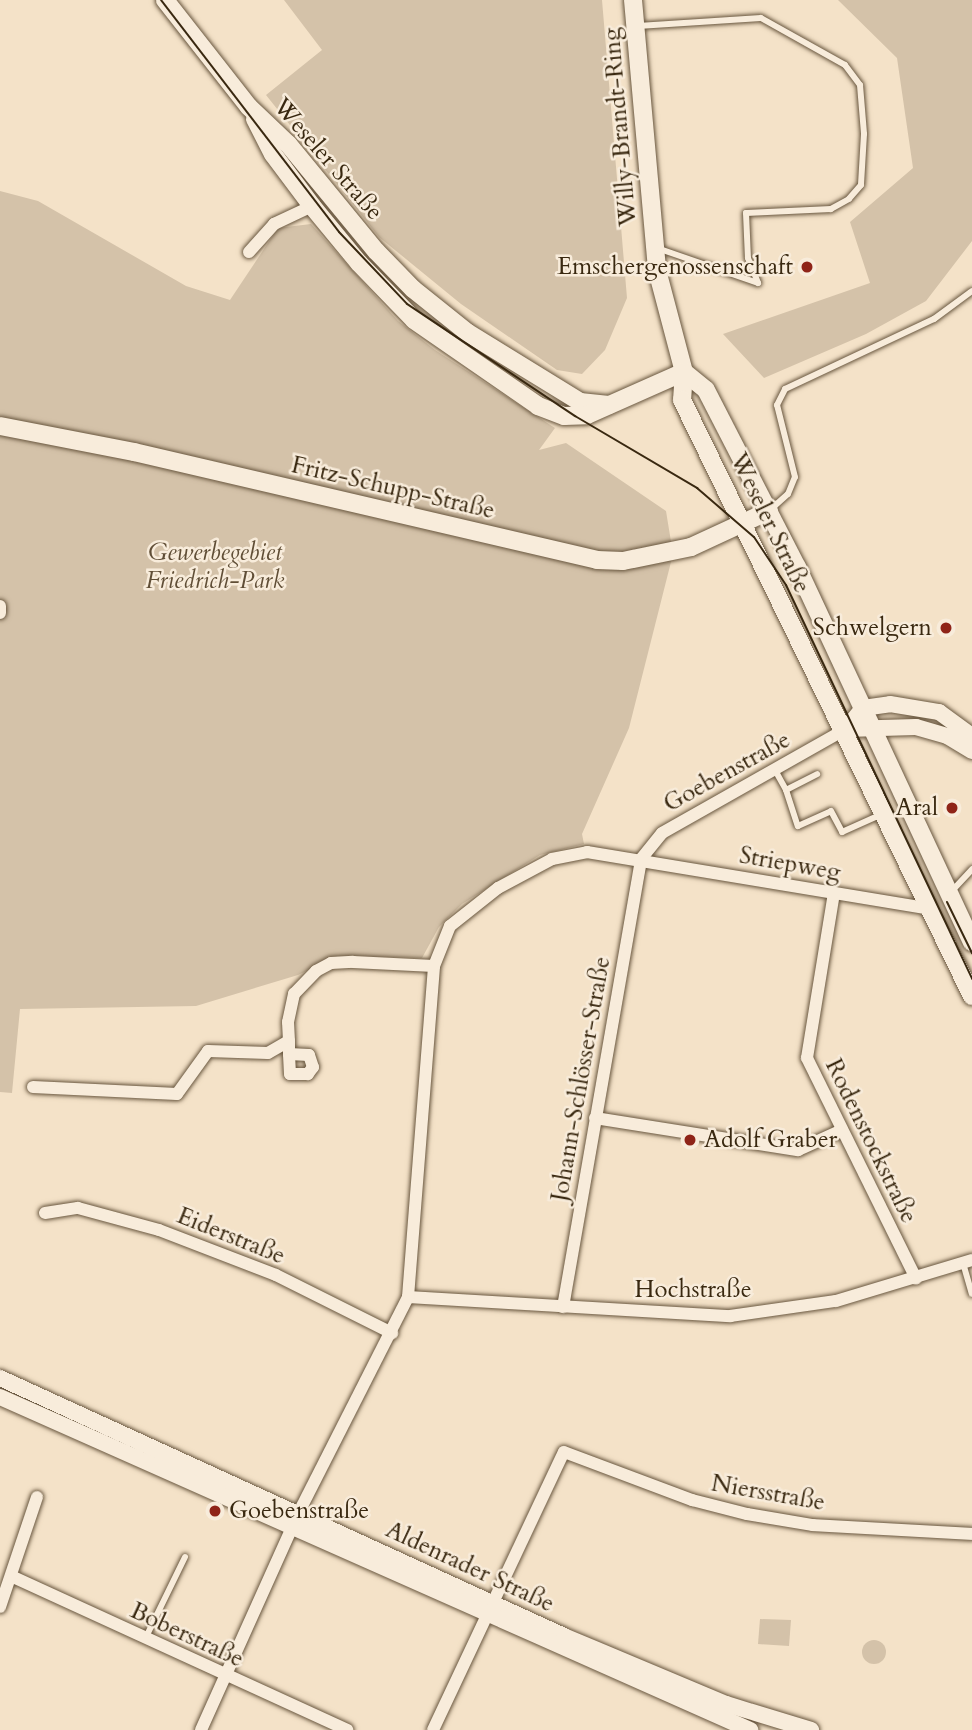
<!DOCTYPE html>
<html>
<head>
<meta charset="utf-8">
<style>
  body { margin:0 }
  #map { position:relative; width:972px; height:1730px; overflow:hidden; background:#f4e2c8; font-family:Cardo,serif }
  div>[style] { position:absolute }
  .green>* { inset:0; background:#d4c2a9 }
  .round { border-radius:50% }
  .roads { filter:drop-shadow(0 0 2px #68563e) drop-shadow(0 0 2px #68563e) }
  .service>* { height:6px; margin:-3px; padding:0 3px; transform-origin:3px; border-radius:3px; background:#f8ecdb }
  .minor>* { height:12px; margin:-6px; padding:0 6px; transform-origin:6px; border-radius:6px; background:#f8ecdb }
  .tertiary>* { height:16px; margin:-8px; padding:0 8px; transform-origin:8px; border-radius:8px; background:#f8ecdb }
  .secondary>* { height:18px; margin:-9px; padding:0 9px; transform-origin:9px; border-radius:9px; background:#f8ecdb }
  .tram>* { height:2px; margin:-1px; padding:0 1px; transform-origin:1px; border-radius:1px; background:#392810 }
  .dots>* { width:19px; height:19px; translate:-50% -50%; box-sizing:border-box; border:4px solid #f8ecdb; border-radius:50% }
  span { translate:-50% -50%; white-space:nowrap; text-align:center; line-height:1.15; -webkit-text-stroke:5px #f8ecdb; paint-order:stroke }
  .street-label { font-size:24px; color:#392810 }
  .poi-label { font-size:24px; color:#392810 }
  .right { translate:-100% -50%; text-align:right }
  .left { translate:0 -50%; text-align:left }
  .park-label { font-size:24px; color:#604e36; font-style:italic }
</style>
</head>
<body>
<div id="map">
  <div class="green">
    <i style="clip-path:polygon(284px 0,602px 0,627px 298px,605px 350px,582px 374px,557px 370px,461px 304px,379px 237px,266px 95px,322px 50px)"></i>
    <i style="clip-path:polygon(838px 0,972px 0,972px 241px,926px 301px,866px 334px,764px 378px,723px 334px,870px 283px,850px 222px,913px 168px,897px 58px)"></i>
    <i style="clip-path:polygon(0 191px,38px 201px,186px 286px,230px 300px,278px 228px,311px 224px,398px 321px,435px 350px,555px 428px,539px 450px,566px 443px,666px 511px,673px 554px,629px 728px,582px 834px,584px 844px,540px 855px,462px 904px,439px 927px,422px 958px,338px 956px,298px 975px,196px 1006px,20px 1009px,12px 1093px,0 1092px)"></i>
    <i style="clip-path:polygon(760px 1619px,791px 1620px,789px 1646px,758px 1644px)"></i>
    <i class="round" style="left:862px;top:1640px;width:24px;height:24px"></i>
  </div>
  <div class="roads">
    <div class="service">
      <i style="left:638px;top:26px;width:123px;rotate:-3.7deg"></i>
      <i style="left:761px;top:18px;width:96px;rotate:29.2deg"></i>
      <i style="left:845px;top:65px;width:25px;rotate:53deg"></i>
      <i style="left:860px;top:85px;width:49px;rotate:85.3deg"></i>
      <i style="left:864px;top:134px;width:51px;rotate:93.4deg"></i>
      <i style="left:861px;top:185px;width:18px;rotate:131deg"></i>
      <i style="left:849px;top:199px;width:21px;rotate:151deg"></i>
      <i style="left:831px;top:209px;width:85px;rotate:177.3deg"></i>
      <i style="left:746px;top:213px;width:45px;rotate:87.5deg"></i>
      <i style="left:748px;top:258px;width:27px;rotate:68deg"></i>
      <i style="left:758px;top:283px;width:107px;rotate:-160.9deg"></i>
      <i style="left:770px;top:510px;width:24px;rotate:-42deg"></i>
      <i style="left:788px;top:494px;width:18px;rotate:-68deg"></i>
      <i style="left:795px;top:477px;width:74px;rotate:-104deg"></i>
      <i style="left:777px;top:405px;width:18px;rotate:-63deg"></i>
      <i style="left:785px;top:389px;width:165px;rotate:-25.2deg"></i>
      <i style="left:934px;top:319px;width:47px;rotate:-36.4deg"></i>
      <i style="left:775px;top:770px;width:23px;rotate:61deg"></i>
      <i style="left:786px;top:790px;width:35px;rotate:-27deg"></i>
      <i style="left:786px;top:790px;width:38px;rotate:72deg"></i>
      <i style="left:798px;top:826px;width:36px;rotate:-24deg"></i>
      <i style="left:831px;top:811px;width:24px;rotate:62deg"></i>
      <i style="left:842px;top:832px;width:44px;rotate:-24.2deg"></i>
      <i style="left:950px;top:893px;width:33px;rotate:-47deg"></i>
      <i style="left:963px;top:1263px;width:32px;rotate:74deg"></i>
      <i style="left:146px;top:1637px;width:89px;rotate:-64deg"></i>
    </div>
    <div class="minor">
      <i style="left:249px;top:252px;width:38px;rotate:-48deg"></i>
      <i style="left:274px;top:224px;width:42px;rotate:-25.3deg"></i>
      <i style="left:0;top:606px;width:7px;rotate:90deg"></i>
      <i style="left:834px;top:893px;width:167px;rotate:99.3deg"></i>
      <i style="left:807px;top:1058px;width:246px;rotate:63.7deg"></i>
      <i style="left:289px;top:1054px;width:20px;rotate:3deg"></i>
      <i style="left:309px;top:1055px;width:13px;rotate:72deg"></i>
      <i style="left:313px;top:1067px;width:9px;rotate:126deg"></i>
      <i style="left:308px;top:1074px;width:18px;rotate:180deg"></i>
      <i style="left:290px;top:1074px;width:20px;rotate:-93deg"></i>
      <i style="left:289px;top:1054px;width:13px;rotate:-90deg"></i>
      <i style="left:289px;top:1041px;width:19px;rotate:-93deg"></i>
      <i style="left:288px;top:1022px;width:29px;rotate:-78deg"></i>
      <i style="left:294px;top:994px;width:32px;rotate:-46deg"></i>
      <i style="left:316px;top:971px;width:17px;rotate:-28deg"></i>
      <i style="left:331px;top:963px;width:22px;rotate:-3deg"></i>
      <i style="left:353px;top:962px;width:81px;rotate:2.8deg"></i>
      <i style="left:33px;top:1087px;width:144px;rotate:2.8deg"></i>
      <i style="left:177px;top:1094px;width:53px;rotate:-54.2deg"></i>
      <i style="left:208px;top:1051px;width:60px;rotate:1.9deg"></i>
      <i style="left:268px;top:1053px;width:24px;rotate:-30deg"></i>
      <i style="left:595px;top:1118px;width:206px;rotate:9deg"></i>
      <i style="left:798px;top:1150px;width:48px;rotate:-24.4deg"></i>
      <i style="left:45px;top:1213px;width:33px;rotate:-9deg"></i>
      <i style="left:78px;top:1208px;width:84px;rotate:15.2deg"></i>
      <i style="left:159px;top:1230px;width:125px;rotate:21deg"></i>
      <i style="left:276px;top:1275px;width:130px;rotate:26.6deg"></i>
      <i style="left:408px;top:1297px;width:323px;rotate:3.4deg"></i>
      <i style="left:730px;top:1316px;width:107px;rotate:-8.1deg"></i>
      <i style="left:836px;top:1301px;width:142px;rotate:-16.8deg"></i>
      <i style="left:563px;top:1307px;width:455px;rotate:-80.1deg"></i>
      <i style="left:641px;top:859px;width:33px;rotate:-51deg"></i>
      <i style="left:662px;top:833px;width:211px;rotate:-29.5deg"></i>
      <i style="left:11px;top:1576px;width:370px;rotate:24.6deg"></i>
      <i style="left:0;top:1607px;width:116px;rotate:-71.4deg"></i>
      <i style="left:201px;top:1730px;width:239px;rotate:-65.8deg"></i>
      <i style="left:299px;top:1512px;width:241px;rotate:-63.1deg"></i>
      <i style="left:408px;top:1297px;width:332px;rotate:-85.5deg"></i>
      <i style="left:434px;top:966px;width:43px;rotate:-68.2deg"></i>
      <i style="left:450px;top:926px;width:61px;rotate:-38.4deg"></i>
      <i style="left:498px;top:888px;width:61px;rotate:-28.2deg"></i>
      <i style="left:552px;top:859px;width:36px;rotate:-11deg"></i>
      <i style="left:587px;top:852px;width:349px;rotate:9.4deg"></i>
      <i style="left:433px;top:1730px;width:307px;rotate:-64.8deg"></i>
      <i style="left:564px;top:1452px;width:137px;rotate:20.6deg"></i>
      <i style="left:692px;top:1500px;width:57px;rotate:14.3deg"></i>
      <i style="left:747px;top:1514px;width:67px;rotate:9.5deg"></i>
      <i style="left:813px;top:1525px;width:159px;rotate:3.2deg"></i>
    </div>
    <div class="tertiary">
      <i style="left:846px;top:729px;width:27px;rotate:-51deg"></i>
      <i style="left:863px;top:708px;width:27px;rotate:-8deg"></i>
      <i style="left:890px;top:704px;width:50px;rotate:9.3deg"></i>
      <i style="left:939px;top:712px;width:41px;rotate:36deg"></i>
      <i style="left:846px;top:729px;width:70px;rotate:-1.6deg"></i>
      <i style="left:916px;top:727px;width:32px;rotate:16deg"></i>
      <i style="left:947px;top:736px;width:29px;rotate:31deg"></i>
      <i style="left:0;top:1378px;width:620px;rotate:24.58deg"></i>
      <i style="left:564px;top:1636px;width:176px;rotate:22.8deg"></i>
      <i style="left:726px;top:1704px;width:89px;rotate:17deg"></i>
      <i style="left:0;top:1397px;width:821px;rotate:23.94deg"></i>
    </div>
    <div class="secondary">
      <i style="left:165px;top:0;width:136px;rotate:51.9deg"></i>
      <i style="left:249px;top:107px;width:54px;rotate:43.5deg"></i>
      <i style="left:288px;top:144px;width:139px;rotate:50.6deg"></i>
      <i style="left:376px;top:251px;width:53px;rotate:45.8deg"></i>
      <i style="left:413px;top:289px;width:70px;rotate:38.7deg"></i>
      <i style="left:468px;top:333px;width:132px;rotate:31.6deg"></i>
      <i style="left:580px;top:402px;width:29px;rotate:6deg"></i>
      <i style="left:633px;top:0;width:271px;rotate:84.9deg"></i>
      <i style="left:657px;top:270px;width:106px;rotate:75.2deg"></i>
      <i style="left:684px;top:372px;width:28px;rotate:94deg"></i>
      <i style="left:682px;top:400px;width:663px;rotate:64.05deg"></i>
      <i style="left:255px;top:119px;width:39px;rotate:63deg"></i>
      <i style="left:273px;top:154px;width:65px;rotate:53.1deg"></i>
      <i style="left:312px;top:206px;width:74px;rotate:50.5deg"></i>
      <i style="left:359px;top:263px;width:79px;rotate:46deg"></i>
      <i style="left:414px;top:320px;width:151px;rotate:34.7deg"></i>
      <i style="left:538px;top:406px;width:28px;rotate:21deg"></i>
      <i style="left:564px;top:416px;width:23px;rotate:-2deg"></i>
      <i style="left:587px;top:415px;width:106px;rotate:-23.9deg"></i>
      <i style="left:684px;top:372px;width:28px;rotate:39deg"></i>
      <i style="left:706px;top:390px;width:199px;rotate:62.8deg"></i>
      <i style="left:797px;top:567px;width:414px;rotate:65deg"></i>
      <i style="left:0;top:426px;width:136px;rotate:11deg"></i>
      <i style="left:134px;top:452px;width:475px;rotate:13.1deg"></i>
      <i style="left:597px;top:560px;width:26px;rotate:2deg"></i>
      <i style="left:623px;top:561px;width:69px;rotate:-11.6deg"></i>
      <i style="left:691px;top:547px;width:86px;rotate:-24.8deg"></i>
    </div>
  </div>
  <div class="tram">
    <i style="left:161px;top:0;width:292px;rotate:52.5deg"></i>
    <i style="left:339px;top:232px;width:99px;rotate:46.6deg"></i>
    <i style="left:407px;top:304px;width:202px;rotate:33.7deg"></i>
    <i style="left:575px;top:416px;width:142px;rotate:30.5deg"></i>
    <i style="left:697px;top:488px;width:75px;rotate:40.7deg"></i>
    <i style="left:754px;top:537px;width:58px;rotate:56.3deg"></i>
    <i style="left:786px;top:585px;width:436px;rotate:64.7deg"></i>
    <i style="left:947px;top:902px;width:57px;rotate:63.9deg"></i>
  </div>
  <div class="dots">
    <i style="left:807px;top:267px;background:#8f2418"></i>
    <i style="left:946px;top:628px;background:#8f2418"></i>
    <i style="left:952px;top:808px;background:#8f2418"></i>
    <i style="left:690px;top:1140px;background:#8f2418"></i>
    <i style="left:215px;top:1511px;background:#8f2418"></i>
  </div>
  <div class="street-label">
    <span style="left:620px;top:127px;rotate:-95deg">Willy-Brandt-Ring</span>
    <span style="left:328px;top:159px;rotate:49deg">Weseler Straße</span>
    <span style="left:393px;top:488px;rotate:13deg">Fritz-Schupp-Straße</span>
    <span style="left:770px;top:523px;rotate:64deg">Weseler Straße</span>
    <span style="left:727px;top:772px;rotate:-29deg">Goebenstraße</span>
    <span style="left:790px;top:864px;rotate:10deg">Striepweg</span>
    <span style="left:581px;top:1079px;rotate:-80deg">Johann-Schlösser-Straße</span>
    <span style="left:871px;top:1141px;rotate:64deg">Rodenstockstraße</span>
    <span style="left:231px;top:1236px;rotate:22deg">Eiderstraße</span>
    <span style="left:693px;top:1290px">Hochstraße</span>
    <span style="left:768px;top:1493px;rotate:10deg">Niersstraße</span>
    <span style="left:470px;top:1567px;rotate:25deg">Aldenrader Straße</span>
    <span style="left:187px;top:1635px;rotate:25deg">Boberstraße</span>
  </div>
  <div class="poi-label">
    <span class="right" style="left:793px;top:267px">Emschergenossenschaft</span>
    <span class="right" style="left:932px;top:628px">Schwelgern</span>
    <span class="right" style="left:938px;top:808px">Aral</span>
    <span class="left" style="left:704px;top:1140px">Adolf Graber</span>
    <span class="left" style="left:229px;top:1511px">Goebenstraße</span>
  </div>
  <div class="park-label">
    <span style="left:215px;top:567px">Gewerbegebiet<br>Friedrich-Park</span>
  </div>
</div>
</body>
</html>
